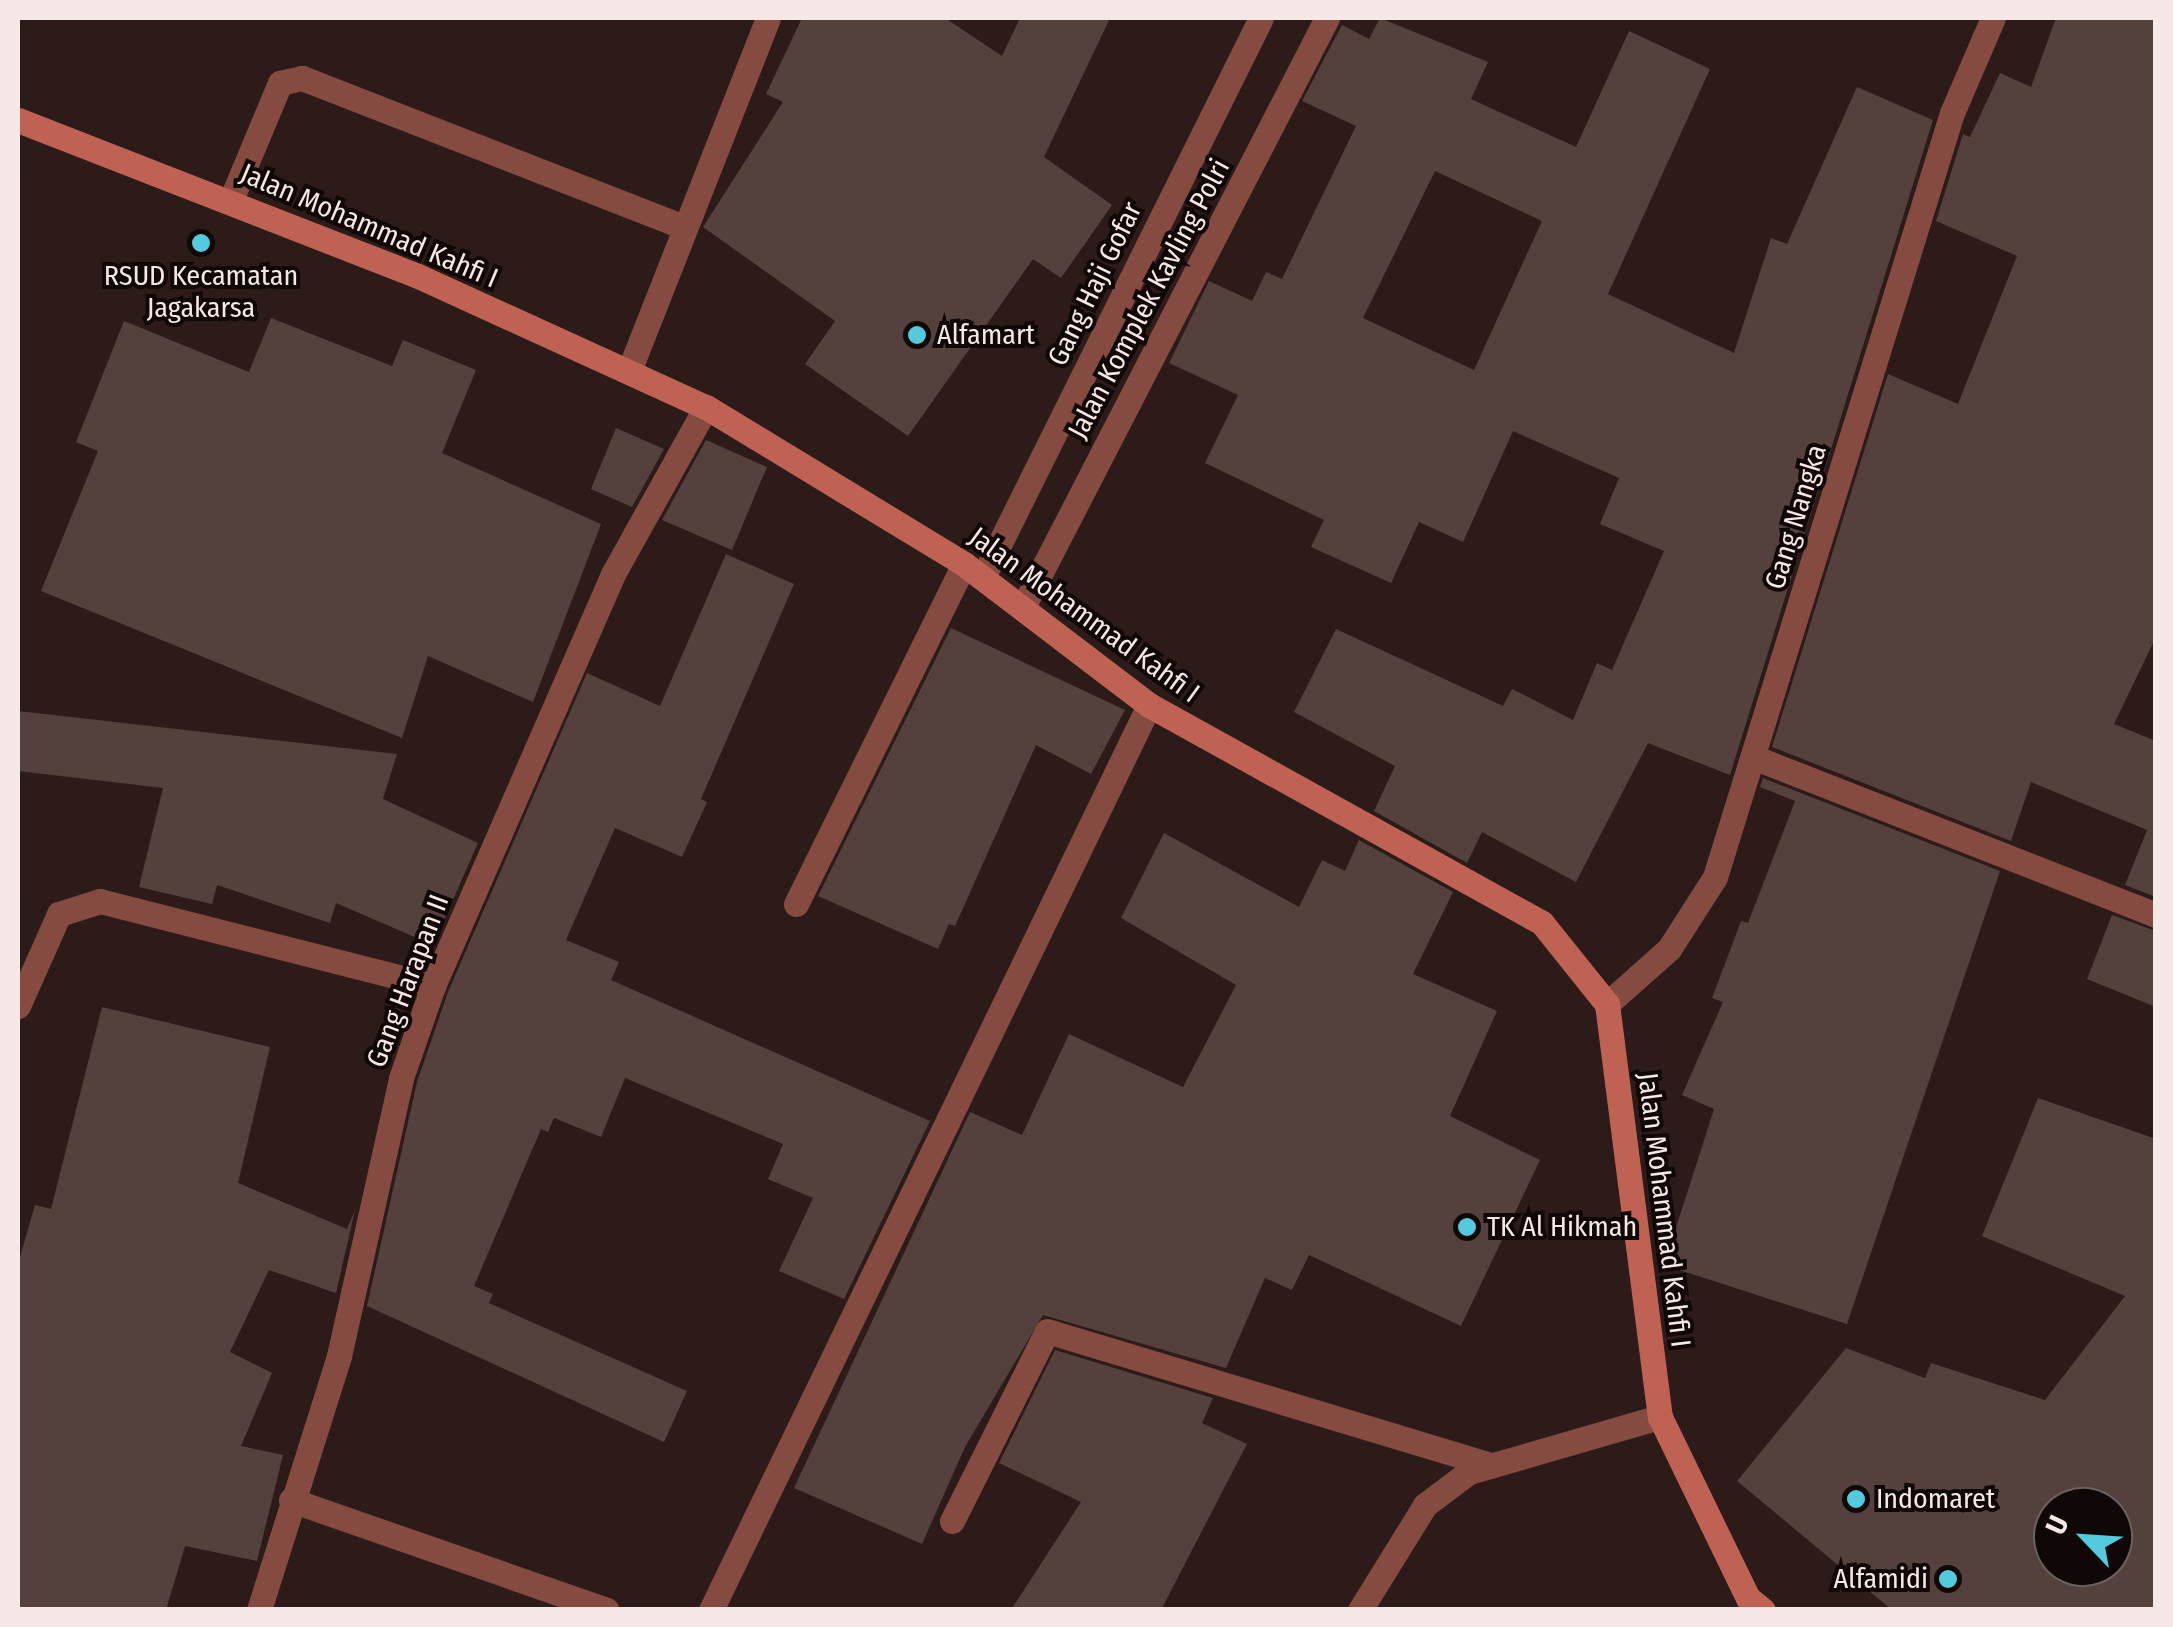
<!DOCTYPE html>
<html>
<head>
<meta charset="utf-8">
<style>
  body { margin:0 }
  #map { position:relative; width:2173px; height:1627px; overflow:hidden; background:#2c1b18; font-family:"Fira Sans Condensed",sans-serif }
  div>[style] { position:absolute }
  .building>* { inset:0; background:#54413d }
  .service>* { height:25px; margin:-12.5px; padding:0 12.5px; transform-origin:12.5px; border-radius:12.5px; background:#854b41 }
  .minor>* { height:25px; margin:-12.5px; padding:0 12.5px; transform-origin:12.5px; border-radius:12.5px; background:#854b41 }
  .secondary>* { height:25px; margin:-12.5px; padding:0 12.5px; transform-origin:12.5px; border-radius:12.5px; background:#bf6253 }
  .dots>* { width:28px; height:28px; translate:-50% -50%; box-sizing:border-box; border:5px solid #0f0806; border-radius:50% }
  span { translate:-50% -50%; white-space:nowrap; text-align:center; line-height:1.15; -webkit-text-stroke:8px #0f0806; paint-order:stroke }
  .street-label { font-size:28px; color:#f5e8e6 }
  .poi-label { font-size:28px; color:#f5e8e6 }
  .left { translate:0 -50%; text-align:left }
  .right { translate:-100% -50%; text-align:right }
  .frame { position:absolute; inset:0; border:20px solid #f5e8e6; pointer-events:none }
  .north { position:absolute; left:2033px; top:1487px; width:100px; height:100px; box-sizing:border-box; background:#0f0806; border:2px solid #6b6260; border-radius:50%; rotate:295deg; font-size:28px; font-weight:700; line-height:40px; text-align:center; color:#f5e8e6 }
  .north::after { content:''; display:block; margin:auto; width:35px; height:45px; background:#54cade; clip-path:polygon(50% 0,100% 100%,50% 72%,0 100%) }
</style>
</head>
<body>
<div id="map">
  <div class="building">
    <i style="clip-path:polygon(802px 18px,945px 18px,1002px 56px,1020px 18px,1110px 18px,1044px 157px,1112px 205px,1061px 278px,1033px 259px,908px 436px,805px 364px,835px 321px,703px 227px,783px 102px,766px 94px)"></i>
    <i style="clip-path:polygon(evenodd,1380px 18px,1488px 62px,1471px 99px,1576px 147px,1629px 31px,1710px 69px,1608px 294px,1734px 353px,1771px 238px,1787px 244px,1857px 87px,1933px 120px,1730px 775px,1648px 743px,1576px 882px,1482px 832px,1467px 863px,1374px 811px,1395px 766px,1294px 712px,1336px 629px,1503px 706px,1512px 689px,1573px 720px,1597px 663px,1612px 670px,1664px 551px,1600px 524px,1619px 478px,1513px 431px,1463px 542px,1419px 522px,1391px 583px,1311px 547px,1324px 520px,1205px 463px,1238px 395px,1169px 363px,1209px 281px,1252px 301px,1266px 272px,1282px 279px,1356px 126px,1302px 101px,1342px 25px,1369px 39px,1380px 18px,1435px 171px,1542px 221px,1474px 370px,1363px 318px,1435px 171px)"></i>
    <i style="clip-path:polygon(2056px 18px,2156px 18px,2156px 637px,2114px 724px,2156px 741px,2156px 897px,2125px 885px,2147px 830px,2031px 782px,2011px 841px,1772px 747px,1888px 374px,1958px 404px,2017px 256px,1936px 221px,1963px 134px,1970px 137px,2000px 73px,2031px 87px)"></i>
    <i style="clip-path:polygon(271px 318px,392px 366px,403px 340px,476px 370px,442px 453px,601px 524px,533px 702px,428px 656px,402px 738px,41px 591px,98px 451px,76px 442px,124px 321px,249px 372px)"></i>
    <i style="clip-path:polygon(616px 428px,664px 449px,632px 507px,591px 489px)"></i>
    <i style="clip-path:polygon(706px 440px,767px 467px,732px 550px,662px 520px)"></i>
    <i style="clip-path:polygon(726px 554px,794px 584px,701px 799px,707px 802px,682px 857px,615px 828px,566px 940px,619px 962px,611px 980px,930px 1121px,844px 1299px,779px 1271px,813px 1198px,768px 1179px,783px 1144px,625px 1078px,601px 1137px,554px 1118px,548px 1132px,541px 1129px,474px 1286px,493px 1294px,489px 1303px,687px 1391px,664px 1442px,367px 1306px,417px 1082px,448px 992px,587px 673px,660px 706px)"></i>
    <i style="clip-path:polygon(951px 628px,1125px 710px,1091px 774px,1036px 745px,955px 926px,949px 924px,938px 949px,818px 896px)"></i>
    <i style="clip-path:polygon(18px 711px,397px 754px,383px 799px,478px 843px,433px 945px,336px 903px,330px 923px,217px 885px,212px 904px,139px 887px,163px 788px,18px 771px)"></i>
    <i style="clip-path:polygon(1763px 778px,2000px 871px,1847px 1324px,1664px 1265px,1714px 1109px,1682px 1095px,1723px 1002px,1712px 998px,1741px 921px,1748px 923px,1795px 801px,1760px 787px)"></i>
    <i style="clip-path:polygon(1164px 833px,1299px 907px,1322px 860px,1345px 871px,1359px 840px,1453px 892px,1413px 974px,1497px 1011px,1450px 1116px,1540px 1160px,1461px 1326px,1309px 1255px,1292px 1290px,1265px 1278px,1226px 1368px,1043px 1315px,965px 1447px,922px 1544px,794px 1488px,970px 1112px,1022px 1135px,1069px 1034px,1183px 1087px,1236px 985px,1121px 918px)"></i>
    <i style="clip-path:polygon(2112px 915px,2156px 931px,2156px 1007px,2087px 979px)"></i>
    <i style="clip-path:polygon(102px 1007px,270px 1047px,238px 1183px,347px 1229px,355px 1210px,336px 1293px,269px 1270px,230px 1352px,272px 1373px,241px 1446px,283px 1455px,257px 1561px,185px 1546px,166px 1610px,18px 1610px,18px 1264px,35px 1205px,51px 1209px)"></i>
    <i style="clip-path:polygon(evenodd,2038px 1098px,2156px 1139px,2156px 1610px,1892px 1610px,1737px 1481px,1846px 1348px,1925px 1378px,1931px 1363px,2045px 1400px,2125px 1296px,1982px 1236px,2038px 1098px,2053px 1507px,2113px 1507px,2113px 1567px,2053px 1567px,2053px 1507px)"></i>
    <i style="clip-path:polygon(1055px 1350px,1213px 1398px,1202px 1423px,1247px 1444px,1161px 1610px,1011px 1610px,1081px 1502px,999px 1463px)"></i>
  </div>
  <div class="service">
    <i style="left:231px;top:200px;width:127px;rotate:-67.3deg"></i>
    <i style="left:280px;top:83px;width:23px;rotate:-13deg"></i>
    <i style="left:302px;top:78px;width:411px;rotate:21.3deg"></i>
    <i style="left:629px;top:371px;width:379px;rotate:-68.5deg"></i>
  </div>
  <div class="minor">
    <i style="left:983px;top:577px;width:624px;rotate:-63.56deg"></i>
    <i style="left:1023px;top:607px;width:663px;rotate:-62.7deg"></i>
    <i style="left:1753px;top:757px;width:433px;rotate:21.4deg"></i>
    <i style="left:796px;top:904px;width:379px;rotate:-63.7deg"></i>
    <i style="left:1607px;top:1004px;width:83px;rotate:-41.6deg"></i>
    <i style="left:1669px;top:949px;width:85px;rotate:-57.4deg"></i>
    <i style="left:1715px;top:877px;width:800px;rotate:-72.77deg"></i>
    <i style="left:1952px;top:113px;width:103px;rotate:-66.7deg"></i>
    <i style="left:18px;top:1006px;width:101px;rotate:-66deg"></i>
    <i style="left:59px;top:914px;width:43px;rotate:-17.6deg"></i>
    <i style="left:100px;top:901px;width:344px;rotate:14.3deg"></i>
    <i style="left:291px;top:1500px;width:334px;rotate:19.2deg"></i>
    <i style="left:952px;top:1521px;width:212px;rotate:-63.4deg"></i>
    <i style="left:1047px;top:1331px;width:465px;rotate:16.8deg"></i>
    <i style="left:259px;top:1610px;width:266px;rotate:-72.5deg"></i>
    <i style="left:339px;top:1356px;width:285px;rotate:-77.4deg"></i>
    <i style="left:401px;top:1078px;width:97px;rotate:-70.8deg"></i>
    <i style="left:433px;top:986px;width:450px;rotate:-66.4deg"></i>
    <i style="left:613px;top:574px;width:191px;rotate:-60.9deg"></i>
    <i style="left:711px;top:1610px;width:1005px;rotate:-64.17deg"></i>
    <i style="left:1360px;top:1610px;width:123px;rotate:-58.2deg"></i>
    <i style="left:1425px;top:1505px;width:55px;rotate:-36.9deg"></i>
    <i style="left:1469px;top:1472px;width:199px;rotate:-16.1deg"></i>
  </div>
  <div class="secondary">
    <i style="left:18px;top:120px;width:429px;rotate:21.3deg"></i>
    <i style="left:418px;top:276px;width:316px;rotate:24.5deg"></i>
    <i style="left:706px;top:407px;width:302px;rotate:31.3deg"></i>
    <i style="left:964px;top:564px;width:233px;rotate:37.3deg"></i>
    <i style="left:1149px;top:705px;width:449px;rotate:29deg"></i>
    <i style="left:1542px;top:923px;width:104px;rotate:51.3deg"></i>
    <i style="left:1607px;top:1004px;width:416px;rotate:82.7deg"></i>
    <i style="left:1660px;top:1417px;width:201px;rotate:64.1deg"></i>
    <i style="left:1748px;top:1598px;width:19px;rotate:39deg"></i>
  </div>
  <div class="dots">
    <i style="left:201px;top:243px;background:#54cade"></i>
    <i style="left:917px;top:335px;background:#54cade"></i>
    <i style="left:1467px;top:1227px;background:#54cade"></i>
    <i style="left:1856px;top:1499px;background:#54cade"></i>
    <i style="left:1948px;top:1579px;background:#54cade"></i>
  </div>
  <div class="street-label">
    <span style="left:369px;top:226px;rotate:23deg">Jalan Mohammad Kahfi I</span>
    <span style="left:1095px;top:284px;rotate:-64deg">Gang Haji Gofar</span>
    <span style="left:1149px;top:299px;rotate:-62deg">Jalan Komplek Kavling Polri</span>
    <span style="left:1796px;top:517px;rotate:-73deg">Gang Nangka</span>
    <span style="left:1084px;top:615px;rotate:36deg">Jalan Mohammad Kahfi I</span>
    <span style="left:408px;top:981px;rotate:-69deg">Gang Harapan II</span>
    <span style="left:1664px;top:1210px;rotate:83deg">Jalan Mohammad Kahfi I</span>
  </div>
  <div class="poi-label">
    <span style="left:201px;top:292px">RSUD Kecamatan<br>Jagakarsa</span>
    <span class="left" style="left:937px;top:335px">Alfamart</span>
    <span class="left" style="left:1487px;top:1227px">TK Al Hikmah</span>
    <span class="left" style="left:1876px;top:1499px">Indomaret</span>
    <span class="right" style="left:1928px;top:1579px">Alfamidi</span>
  </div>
  <div class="frame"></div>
  <div class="north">U</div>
</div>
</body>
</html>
